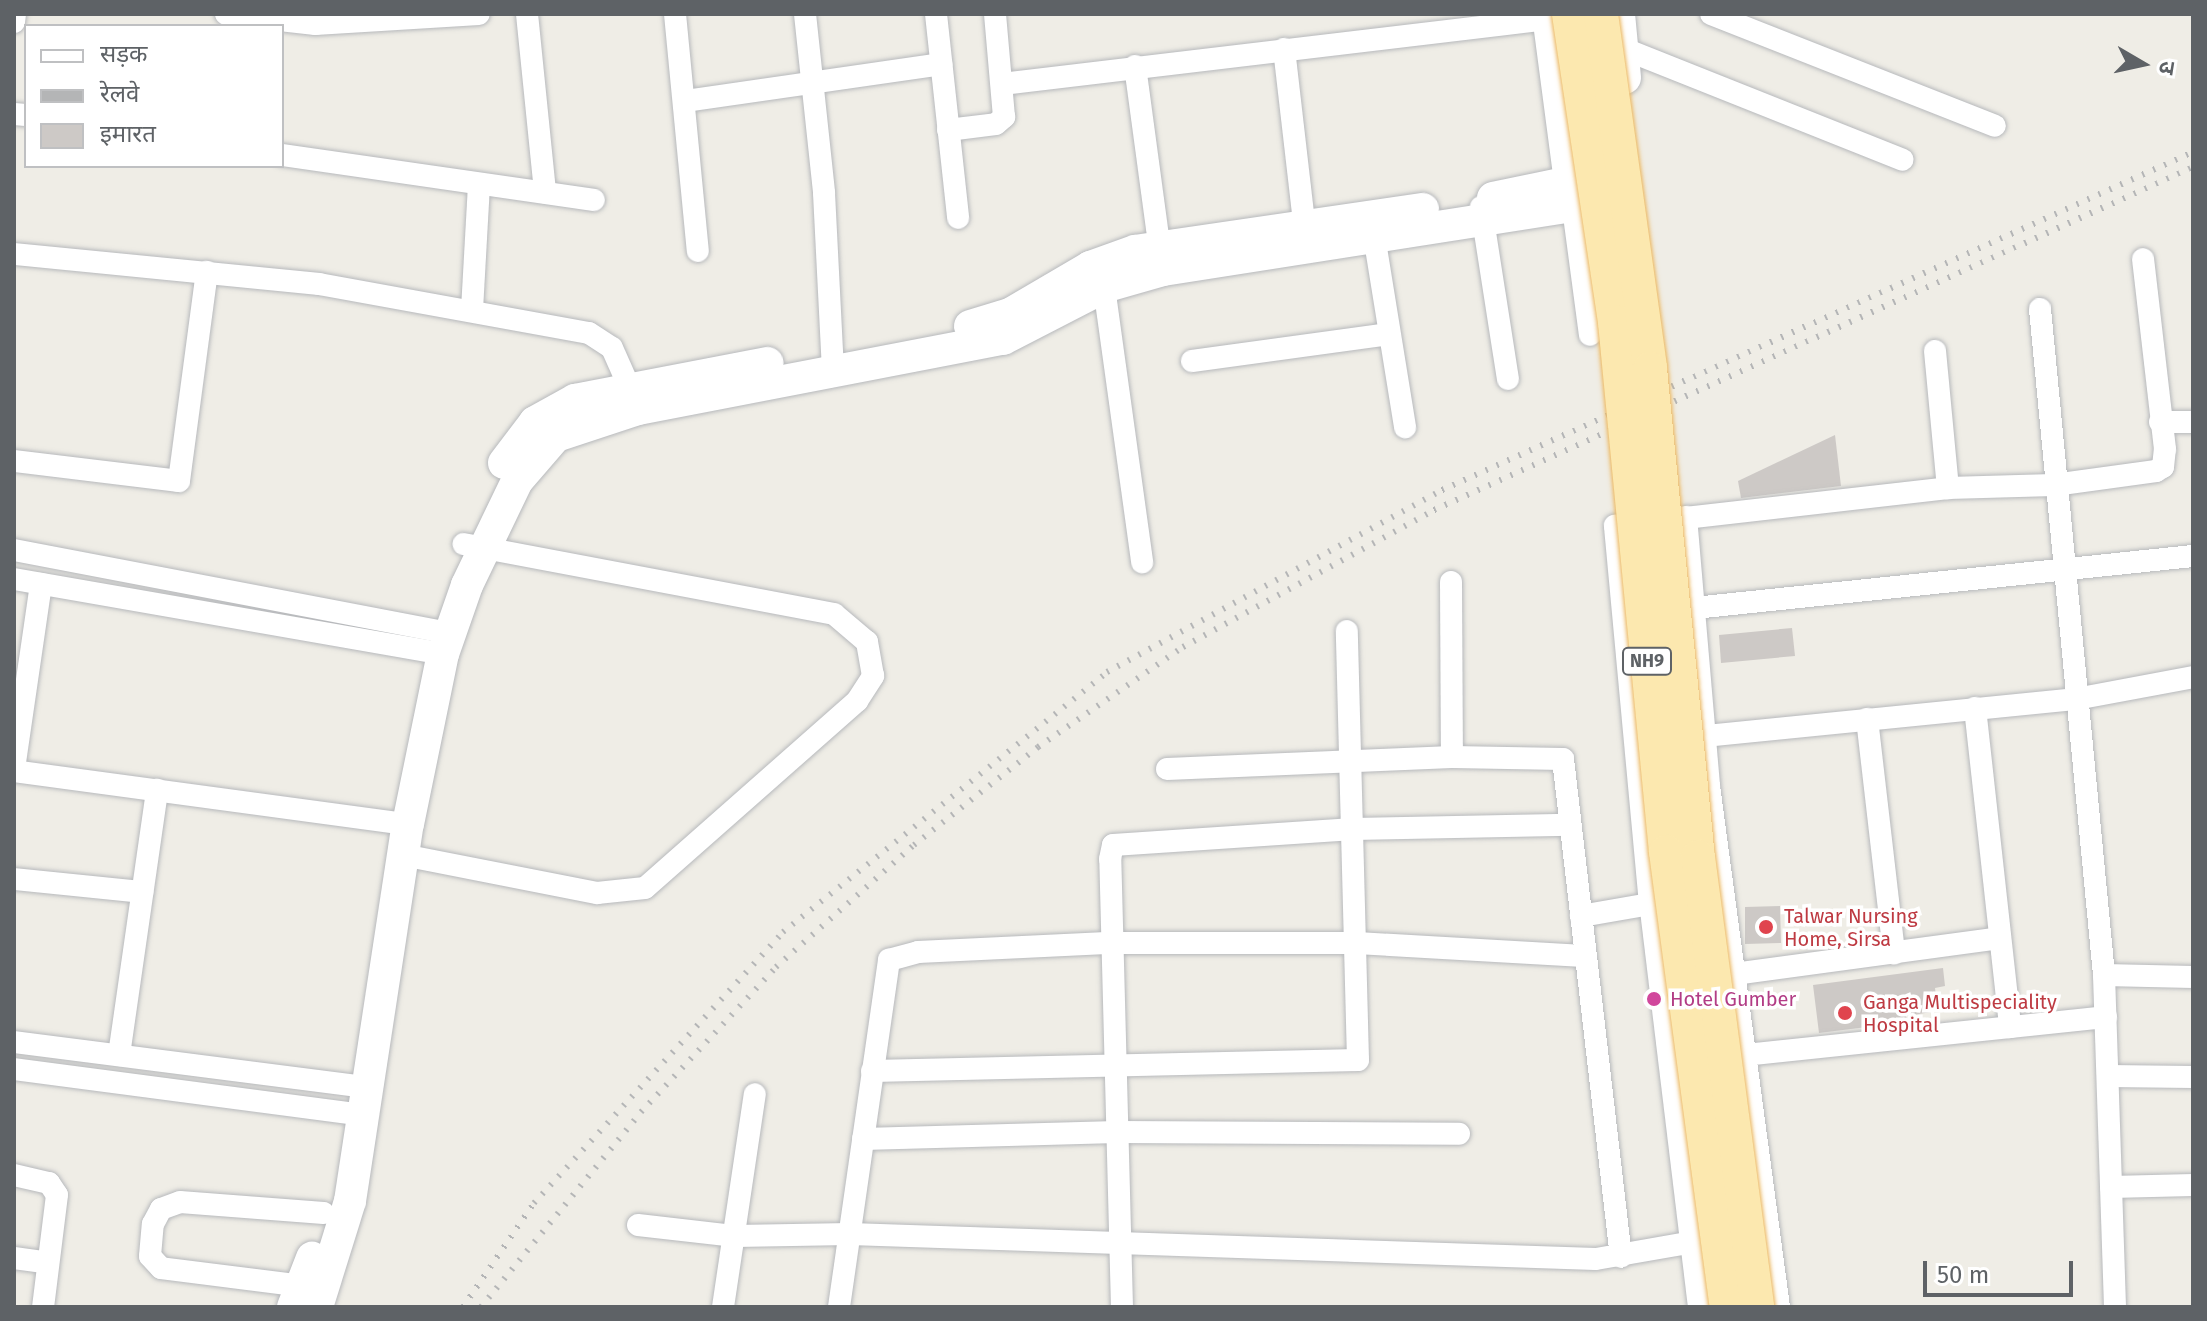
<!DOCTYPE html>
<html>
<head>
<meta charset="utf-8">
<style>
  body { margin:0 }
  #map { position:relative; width:2207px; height:1321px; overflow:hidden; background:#efede6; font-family:"Fira Sans","Noto Sans Devanagari",sans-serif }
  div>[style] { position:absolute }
  .building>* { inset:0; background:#cdc9c6 }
  .roads { filter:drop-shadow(0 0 2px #b7b9bc) drop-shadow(0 0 2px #b7b9bc) }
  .street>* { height:22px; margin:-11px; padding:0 11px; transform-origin:11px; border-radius:11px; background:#fff }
  .secondary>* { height:32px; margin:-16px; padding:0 16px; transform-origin:16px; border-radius:16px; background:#fff }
  .rail>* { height:6px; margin-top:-3px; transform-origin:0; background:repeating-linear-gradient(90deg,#b4b5b6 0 2px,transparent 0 12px) }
  .bridges { filter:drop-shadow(0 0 2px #ecb963) drop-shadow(0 0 2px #ecb963) }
  .primary-bridge>* { height:34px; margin:-17px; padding:0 17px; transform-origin:17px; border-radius:17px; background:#fce8af }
  .dots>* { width:22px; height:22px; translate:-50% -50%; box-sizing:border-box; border:4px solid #fff; border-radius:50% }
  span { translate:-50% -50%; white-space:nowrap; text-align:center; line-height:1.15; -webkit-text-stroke:7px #fff; paint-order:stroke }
  .shield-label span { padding:2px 6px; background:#fff; border:2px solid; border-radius:6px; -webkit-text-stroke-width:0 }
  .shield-label { font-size:18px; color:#5e6266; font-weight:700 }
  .health-label { font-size:20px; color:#be3a42 }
  .left { translate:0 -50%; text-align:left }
  .hotel-label { font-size:20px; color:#b23c85 }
  .frame { position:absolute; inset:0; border:16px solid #5e6266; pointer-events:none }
  .legend { position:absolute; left:24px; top:24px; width:260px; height:144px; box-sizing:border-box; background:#fff; border:2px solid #bfc0c2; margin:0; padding:10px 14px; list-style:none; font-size:24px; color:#5e6266 }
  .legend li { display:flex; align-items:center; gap:16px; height:40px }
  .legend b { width:40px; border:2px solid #bfc0c2 }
  .north { position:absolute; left:2103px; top:24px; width:80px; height:80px; -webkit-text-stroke:6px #fff; paint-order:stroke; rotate:99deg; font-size:22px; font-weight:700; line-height:32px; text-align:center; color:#5e6266 }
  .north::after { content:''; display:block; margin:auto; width:28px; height:36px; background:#5e6266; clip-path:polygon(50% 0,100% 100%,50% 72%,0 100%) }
  .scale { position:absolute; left:1923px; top:1261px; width:150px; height:36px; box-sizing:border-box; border:4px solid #5e6266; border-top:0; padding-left:10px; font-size:24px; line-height:28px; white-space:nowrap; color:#5e6266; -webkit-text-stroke:6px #fff; paint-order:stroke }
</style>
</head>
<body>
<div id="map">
  <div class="building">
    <i style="clip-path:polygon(1835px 435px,1841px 486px,1741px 498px,1738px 481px)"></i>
    <i style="clip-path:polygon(1792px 628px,1795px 656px,1721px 663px,1719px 635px)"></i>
    <i style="clip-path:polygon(1780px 906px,1781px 943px,1745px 944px,1745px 907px)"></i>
    <i style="clip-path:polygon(1943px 968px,1945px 986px,1935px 988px,1938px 1011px,1906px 1016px,1907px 1022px,1819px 1033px,1813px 985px)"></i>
  </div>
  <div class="roads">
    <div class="street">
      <i style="left:226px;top:14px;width:90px;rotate:6.4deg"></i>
      <i style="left:315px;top:24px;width:164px;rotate:-3.5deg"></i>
      <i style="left:527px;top:14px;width:179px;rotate:84.2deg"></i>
      <i style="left:675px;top:14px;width:238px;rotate:84.5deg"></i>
      <i style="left:805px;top:14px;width:180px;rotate:83.9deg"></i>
      <i style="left:824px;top:193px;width:179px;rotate:87.1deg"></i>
      <i style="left:936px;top:14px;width:205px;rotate:83.8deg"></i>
      <i style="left:1711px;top:14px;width:305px;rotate:21.5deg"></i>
      <i style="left:14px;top:22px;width:8px;rotate:-83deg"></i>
      <i style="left:1622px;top:48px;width:302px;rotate:21.7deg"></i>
      <i style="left:1284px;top:49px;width:191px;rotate:83.4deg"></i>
      <i style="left:1135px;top:66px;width:195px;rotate:82.3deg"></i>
      <i style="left:1002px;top:84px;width:551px;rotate:-6.78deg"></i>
      <i style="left:685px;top:101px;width:259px;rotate:-8.2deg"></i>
      <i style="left:14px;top:114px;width:12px;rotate:5deg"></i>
      <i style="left:948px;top:130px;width:48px;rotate:-7.1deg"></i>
      <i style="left:996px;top:124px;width:11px;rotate:-41deg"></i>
      <i style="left:1004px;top:117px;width:103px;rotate:-95deg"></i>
      <i style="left:282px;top:155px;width:315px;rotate:8.2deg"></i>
      <i style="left:1571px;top:193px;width:143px;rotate:82.4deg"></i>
      <i style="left:1481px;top:207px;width:174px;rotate:81.1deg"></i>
      <i style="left:1372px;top:223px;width:207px;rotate:80.8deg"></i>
      <i style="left:14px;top:254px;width:306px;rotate:5.6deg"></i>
      <i style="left:319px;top:284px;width:274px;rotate:10.3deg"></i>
      <i style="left:589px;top:333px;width:27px;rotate:33deg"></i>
      <i style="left:612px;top:348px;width:57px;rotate:66.1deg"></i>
      <i style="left:1104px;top:287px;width:278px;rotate:82.1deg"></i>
      <i style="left:2040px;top:309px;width:669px;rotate:84.51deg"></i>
      <i style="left:2104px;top:975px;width:332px;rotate:88.1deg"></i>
      <i style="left:472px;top:310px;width:126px;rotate:-86.8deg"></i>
      <i style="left:1935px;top:351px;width:138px;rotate:84.6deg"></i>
      <i style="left:1192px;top:361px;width:199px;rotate:-7.8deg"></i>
      <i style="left:2160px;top:422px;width:33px"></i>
      <i style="left:14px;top:461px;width:166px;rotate:6.9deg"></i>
      <i style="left:179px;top:481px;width:211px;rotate:-82.4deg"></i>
      <i style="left:1686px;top:517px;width:270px;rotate:85.1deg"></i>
      <i style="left:1709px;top:786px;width:526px;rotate:82.35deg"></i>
      <i style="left:14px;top:550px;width:444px;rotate:10.8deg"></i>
      <i style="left:14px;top:579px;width:436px;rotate:9.9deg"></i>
      <i style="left:1451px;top:582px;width:175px;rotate:89.7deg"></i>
      <i style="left:1694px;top:608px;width:502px;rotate:-5.95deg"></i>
      <i style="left:1975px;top:708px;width:321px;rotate:83.7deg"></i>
      <i style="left:1867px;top:719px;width:236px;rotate:83.4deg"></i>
      <i style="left:1705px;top:736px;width:373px;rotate:-5.7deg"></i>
      <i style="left:2076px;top:699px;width:119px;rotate:-10.6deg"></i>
      <i style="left:14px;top:769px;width:187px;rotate:-81.7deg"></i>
      <i style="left:1167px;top:769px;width:285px;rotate:-2.4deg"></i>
      <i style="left:1452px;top:757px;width:111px;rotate:1deg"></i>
      <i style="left:1563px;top:759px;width:501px;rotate:83.36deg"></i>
      <i style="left:14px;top:771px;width:398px;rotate:7.7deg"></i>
      <i style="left:403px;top:855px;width:198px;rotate:11.1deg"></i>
      <i style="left:597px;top:893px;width:48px;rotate:-5.9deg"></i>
      <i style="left:645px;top:888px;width:283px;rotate:-41.4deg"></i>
      <i style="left:857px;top:701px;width:30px;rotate:-57deg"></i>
      <i style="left:873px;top:676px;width:35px;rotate:-100deg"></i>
      <i style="left:867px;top:642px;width:43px;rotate:-139.7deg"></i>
      <i style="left:834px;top:614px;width:377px;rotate:-169.3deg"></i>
      <i style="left:14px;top:879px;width:129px;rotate:5.8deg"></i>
      <i style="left:1581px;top:916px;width:70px;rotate:-9.9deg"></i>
      <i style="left:1734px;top:974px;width:268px;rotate:-7.7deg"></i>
      <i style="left:2104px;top:975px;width:89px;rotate:1.3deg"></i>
      <i style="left:14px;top:1042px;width:356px;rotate:7.3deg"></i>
      <i style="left:119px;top:1055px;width:268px;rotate:-81.8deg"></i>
      <i style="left:1745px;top:1055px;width:363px;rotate:-6deg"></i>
      <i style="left:14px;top:1069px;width:352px;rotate:7.5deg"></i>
      <i style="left:872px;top:1071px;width:486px;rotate:-1.3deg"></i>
      <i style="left:1358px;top:1060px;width:429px;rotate:-91.5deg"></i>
      <i style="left:2108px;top:1076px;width:85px;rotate:0.7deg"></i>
      <i style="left:863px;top:1139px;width:254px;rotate:-1.6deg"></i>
      <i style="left:1117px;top:1132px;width:342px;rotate:0.3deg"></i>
      <i style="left:14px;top:1175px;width:36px;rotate:13deg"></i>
      <i style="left:49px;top:1183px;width:14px;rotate:56deg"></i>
      <i style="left:57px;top:1195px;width:113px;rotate:97.1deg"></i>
      <i style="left:2111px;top:1187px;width:82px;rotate:-1.4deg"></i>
      <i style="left:638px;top:1225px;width:98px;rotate:6.5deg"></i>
      <i style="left:735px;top:1236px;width:115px;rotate:-1deg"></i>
      <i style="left:850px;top:1234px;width:746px;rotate:1.92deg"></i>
      <i style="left:1596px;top:1259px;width:98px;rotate:-9.9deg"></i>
      <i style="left:14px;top:1258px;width:34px;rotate:8deg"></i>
      <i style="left:303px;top:1286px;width:143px;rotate:-172.8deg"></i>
      <i style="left:161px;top:1268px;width:16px;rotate:-133deg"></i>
      <i style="left:150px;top:1256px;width:32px;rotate:-85deg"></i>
      <i style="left:153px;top:1224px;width:17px;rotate:-62deg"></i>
      <i style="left:161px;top:1209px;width:20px;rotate:-20deg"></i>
      <i style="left:180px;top:1202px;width:144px;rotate:4.4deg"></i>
      <i style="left:723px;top:1307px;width:215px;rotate:-81.5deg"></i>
      <i style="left:839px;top:1307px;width:351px;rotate:-81.8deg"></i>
      <i style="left:889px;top:960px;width:30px;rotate:-15deg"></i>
      <i style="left:918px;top:952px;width:194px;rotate:-2.7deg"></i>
      <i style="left:1112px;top:943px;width:245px"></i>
      <i style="left:1357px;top:943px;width:227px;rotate:3.3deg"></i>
      <i style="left:1122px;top:1307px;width:448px;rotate:-91.5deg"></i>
      <i style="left:1110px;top:859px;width:14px;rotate:-78deg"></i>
      <i style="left:1113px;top:845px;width:241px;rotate:-3.8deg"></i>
      <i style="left:1353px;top:829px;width:217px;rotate:-1.1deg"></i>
      <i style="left:1699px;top:1307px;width:406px;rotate:-96.9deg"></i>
      <i style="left:1650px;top:904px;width:380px;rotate:-95.3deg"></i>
      <i style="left:1615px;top:526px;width:335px;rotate:-6.5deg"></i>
      <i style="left:1948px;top:488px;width:106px;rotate:-1.6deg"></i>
      <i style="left:2054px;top:485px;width:103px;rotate:-7.8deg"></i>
      <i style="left:2156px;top:471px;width:8px;rotate:-30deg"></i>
      <i style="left:2163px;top:467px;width:18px;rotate:-84deg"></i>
      <i style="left:2165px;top:449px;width:191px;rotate:-96.6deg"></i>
    </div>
    <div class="secondary">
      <i style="left:1619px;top:14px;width:64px;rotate:84.6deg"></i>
      <i style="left:1493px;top:198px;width:79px;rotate:-11.7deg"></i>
      <i style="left:1570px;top:182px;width:169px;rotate:-97.5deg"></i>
      <i style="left:970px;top:326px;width:42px;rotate:-16.7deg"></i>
      <i style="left:1010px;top:314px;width:93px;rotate:-30.4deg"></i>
      <i style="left:1090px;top:267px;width:48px;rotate:-19.6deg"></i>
      <i style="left:1135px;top:251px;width:291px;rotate:-8.3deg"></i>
      <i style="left:504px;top:463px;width:51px;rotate:-52.9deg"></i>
      <i style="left:535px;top:422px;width:46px;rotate:-28.8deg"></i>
      <i style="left:575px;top:400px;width:196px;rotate:-10.9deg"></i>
      <i style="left:293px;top:1307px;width:53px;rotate:-68.8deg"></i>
      <i style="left:317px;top:1307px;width:111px;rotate:-72.7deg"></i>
      <i style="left:350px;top:1201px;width:381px;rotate:-81.3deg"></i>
      <i style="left:408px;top:824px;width:174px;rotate:-78.4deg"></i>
      <i style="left:443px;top:654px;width:73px;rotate:-70.8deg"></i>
      <i style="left:467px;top:585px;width:115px;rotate:-64.3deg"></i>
      <i style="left:517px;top:481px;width:60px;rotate:-49.1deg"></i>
      <i style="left:556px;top:436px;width:86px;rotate:-18.2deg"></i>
      <i style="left:638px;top:409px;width:372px;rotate:-10.9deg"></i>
      <i style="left:1003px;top:339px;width:114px;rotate:-27.2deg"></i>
      <i style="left:1104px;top:287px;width:61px;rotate:-16.1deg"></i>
      <i style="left:1163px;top:270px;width:465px;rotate:-8.9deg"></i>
    </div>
  </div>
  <div class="rail">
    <i style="left:463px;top:1307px;width:126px;rotate:-55.7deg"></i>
    <i style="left:534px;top:1203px;width:368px;rotate:-47.4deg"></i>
    <i style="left:783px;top:932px;width:415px;rotate:-38.7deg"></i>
    <i style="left:1107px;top:672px;width:381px;rotate:-28.5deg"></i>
    <i style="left:1442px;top:490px;width:824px;rotate:-24.23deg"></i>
    <i style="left:481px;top:1307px;width:252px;rotate:-50.6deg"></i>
    <i style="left:641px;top:1112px;width:198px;rotate:-47deg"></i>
    <i style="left:776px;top:967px;width:184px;rotate:-41.5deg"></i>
    <i style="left:914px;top:845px;width:158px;rotate:-38.3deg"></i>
    <i style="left:1038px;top:747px;width:176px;rotate:-34.6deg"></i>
    <i style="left:1183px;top:647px;width:286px;rotate:-28.6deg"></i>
    <i style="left:1434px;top:510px;width:833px;rotate:-24.32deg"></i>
  </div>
  <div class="bridges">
    <div class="primary-bridge">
      <i style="left:1569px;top:14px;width:311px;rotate:81.5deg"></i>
      <i style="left:1615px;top:322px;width:532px;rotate:84.5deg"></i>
      <i style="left:1666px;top:852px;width:459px;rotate:82.4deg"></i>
      <i style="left:1601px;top:14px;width:358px;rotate:82.1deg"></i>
      <i style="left:1650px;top:369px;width:490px;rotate:84.4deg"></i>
      <i style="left:1698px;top:857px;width:454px;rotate:82.5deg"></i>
    </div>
  </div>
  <div class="dots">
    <i style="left:1766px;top:927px;background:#e0444e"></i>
    <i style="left:1654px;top:999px;background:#d1479c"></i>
    <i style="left:1845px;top:1013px;background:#e0444e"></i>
  </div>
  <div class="shield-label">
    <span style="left:1647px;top:661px">NH9</span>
  </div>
  <div class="health-label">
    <span class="left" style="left:1784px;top:928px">Talwar Nursing<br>Home, Sirsa</span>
    <span class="left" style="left:1863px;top:1014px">Ganga Multispeciality<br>Hospital</span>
  </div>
  <div class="hotel-label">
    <span class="left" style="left:1670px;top:999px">Hotel Gumber</span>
  </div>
  <div class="frame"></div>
  <ul class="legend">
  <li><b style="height:10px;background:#fff"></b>सड़क</li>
  <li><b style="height:10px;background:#b4b5b6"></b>रेलवे</li>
  <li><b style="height:22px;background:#cdc9c6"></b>इमारत</li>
  </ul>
  <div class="north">उ</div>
  <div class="scale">50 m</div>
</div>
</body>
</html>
